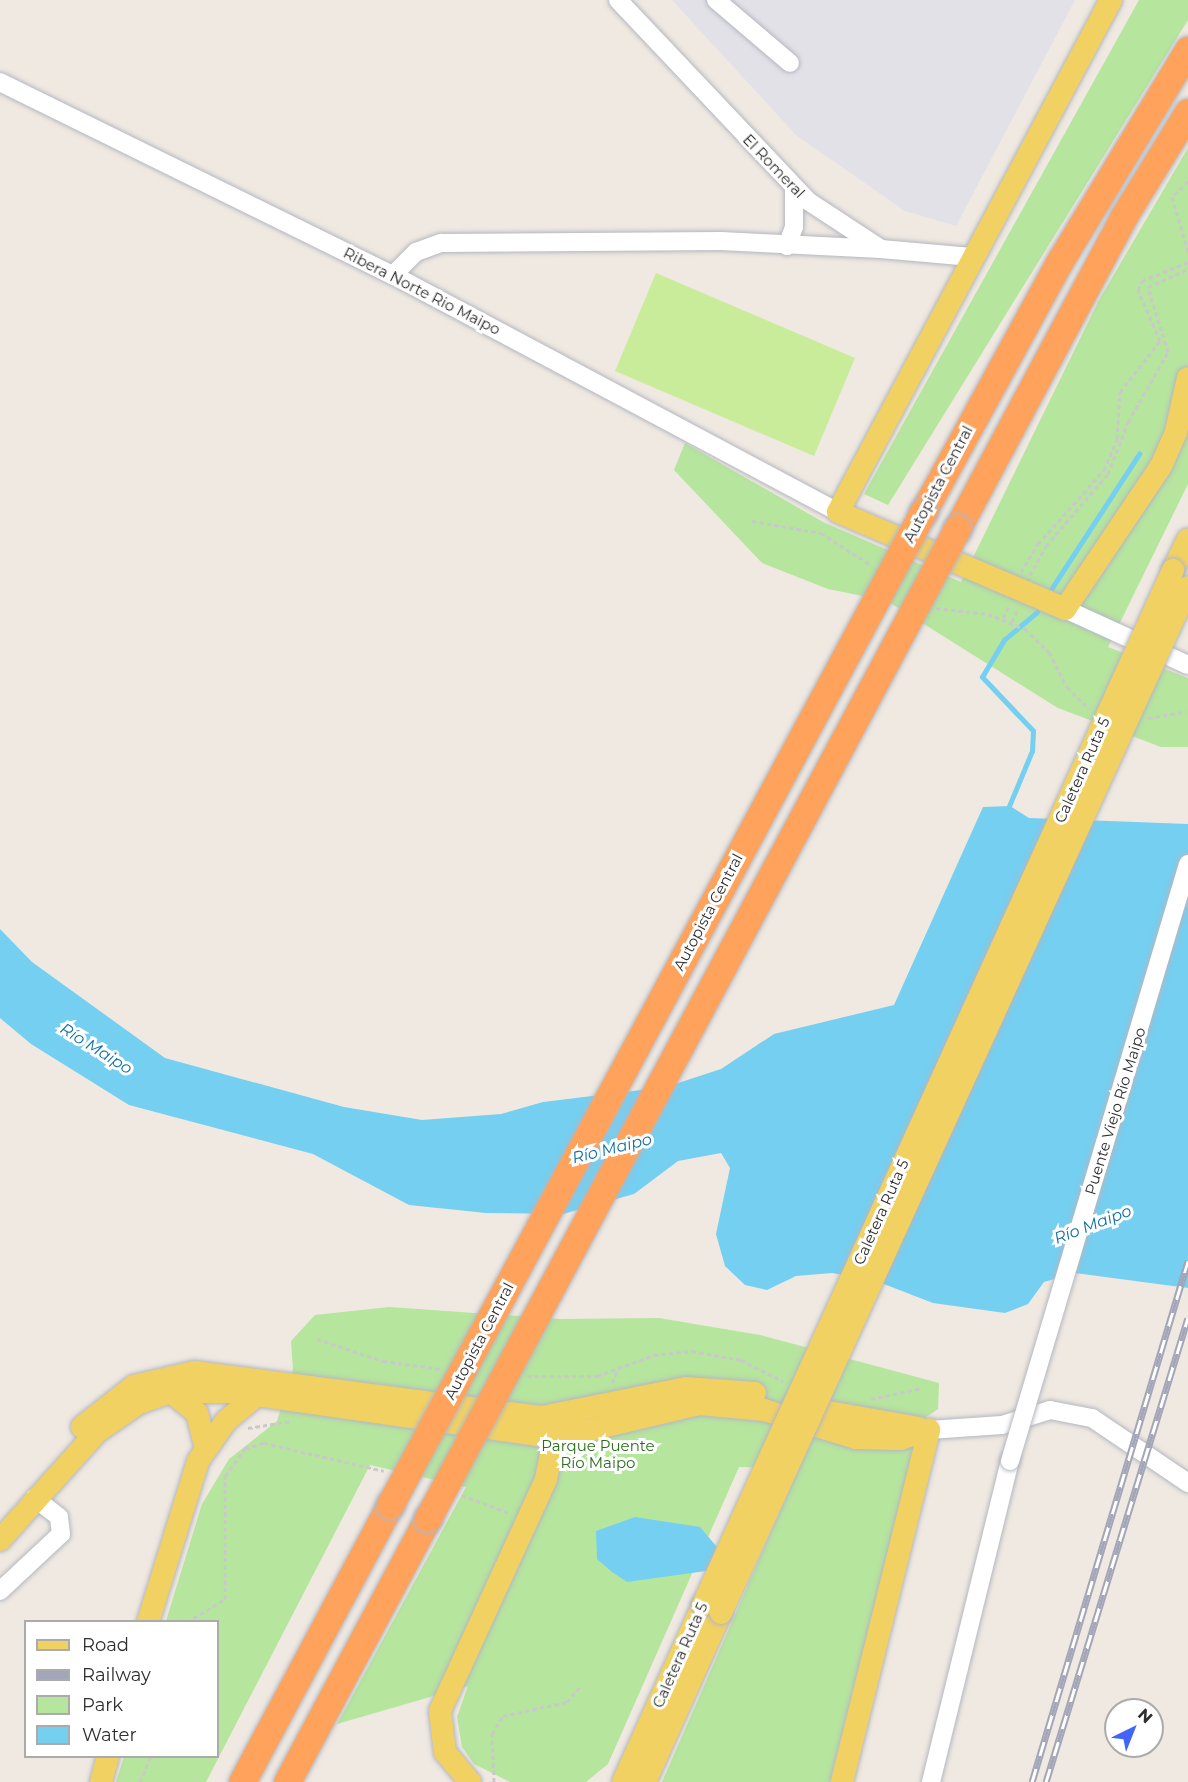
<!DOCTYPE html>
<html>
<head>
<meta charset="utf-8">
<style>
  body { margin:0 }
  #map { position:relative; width:1188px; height:1782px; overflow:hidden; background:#efe9e1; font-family:Montserrat,sans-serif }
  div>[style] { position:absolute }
  .industrial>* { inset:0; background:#e3e1e8 }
  .green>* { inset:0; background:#b6e59e }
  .pitch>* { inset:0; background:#c9ec9a }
  .water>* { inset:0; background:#75cff0 }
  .stream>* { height:4.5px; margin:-2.25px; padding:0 2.25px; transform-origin:2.25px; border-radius:2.25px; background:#75cff0 }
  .path>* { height:3px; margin-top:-1.5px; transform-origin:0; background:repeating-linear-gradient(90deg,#c9c9c9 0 4.5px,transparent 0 7.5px) }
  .roads { filter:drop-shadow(0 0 2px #b4b7c1) drop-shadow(0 0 2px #b4b7c1) }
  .minor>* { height:18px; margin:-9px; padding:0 9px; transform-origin:9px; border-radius:9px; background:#fff }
  .major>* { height:22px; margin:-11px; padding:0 11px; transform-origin:11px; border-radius:11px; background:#f2d163 }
  .highway>* { height:27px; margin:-13.5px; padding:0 13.5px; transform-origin:13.5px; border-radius:13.5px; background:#ffa35c }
  .rail>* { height:7px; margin-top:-3.5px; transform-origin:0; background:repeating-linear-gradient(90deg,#fff 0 14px,#a3a6b8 0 28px); box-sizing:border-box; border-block:2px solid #a3a6b8 }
  .bridges { filter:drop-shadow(0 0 2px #b4b7c1) drop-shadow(0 0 2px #b4b7c1) }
  .minor-bridge>* { height:18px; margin:-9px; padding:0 9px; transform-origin:9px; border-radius:9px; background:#fff }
  .major-bridge>* { height:22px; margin:-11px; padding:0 11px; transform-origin:11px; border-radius:11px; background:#f2d163 }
  .highway-bridge>* { height:27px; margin:-13.5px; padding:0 13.5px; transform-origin:13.5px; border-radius:13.5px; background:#ffa35c }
  span { translate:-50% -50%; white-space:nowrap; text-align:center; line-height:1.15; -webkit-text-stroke:6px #fff; paint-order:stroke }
  .street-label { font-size:15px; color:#2e2e2e }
  .park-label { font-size:15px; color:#2c6e1b }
  .water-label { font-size:16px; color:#0d6fa3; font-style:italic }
  .legend { position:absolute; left:24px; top:1620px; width:195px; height:138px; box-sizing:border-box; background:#fff; border:2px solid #ababab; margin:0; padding:8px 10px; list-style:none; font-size:18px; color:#2e2e2e }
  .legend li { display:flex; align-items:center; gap:12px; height:30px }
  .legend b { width:30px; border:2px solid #ababab }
  .north { position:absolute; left:1104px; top:1698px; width:60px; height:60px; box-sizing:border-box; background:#fff; border:2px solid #ababab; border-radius:50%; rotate:43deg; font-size:16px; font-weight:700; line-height:24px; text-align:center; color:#2e2e2e }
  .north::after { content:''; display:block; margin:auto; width:21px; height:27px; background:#4264fb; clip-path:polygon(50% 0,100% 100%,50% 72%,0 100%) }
</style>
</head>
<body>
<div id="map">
  <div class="industrial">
    <i style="clip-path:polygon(672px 0,1075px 0,956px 226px,905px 211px,796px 135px)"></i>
  </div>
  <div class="green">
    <i style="clip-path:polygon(1139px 0,1188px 0,1188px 20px,888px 505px,864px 494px)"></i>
    <i style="clip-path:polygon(1188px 148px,1188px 484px,1108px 647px,1188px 678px,1188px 747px,1161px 747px,1058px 708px,887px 601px,828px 589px,762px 563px,674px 470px,685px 443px,823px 522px,961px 582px,1099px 300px)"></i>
    <i style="clip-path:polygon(389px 1307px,560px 1319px,659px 1318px,760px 1335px,939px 1383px,938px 1409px,922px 1420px,830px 1782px,662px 1782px,799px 1468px,739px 1467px,608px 1764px,586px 1782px,510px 1782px,474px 1764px,462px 1747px,457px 1717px,468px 1686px,337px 1724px,466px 1487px,370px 1465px,206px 1782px,116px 1782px,124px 1757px,218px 1756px,218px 1622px,166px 1621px,202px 1504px,229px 1459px,277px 1421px,293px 1370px,291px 1341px,315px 1315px)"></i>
  </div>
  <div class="pitch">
    <i style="clip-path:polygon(656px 273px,855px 358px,814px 456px,615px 371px)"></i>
  </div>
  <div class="water">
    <i style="clip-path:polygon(1010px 806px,1029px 818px,1188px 824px,1188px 1288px,1075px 1273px,1044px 1282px,1028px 1304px,1005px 1313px,933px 1303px,876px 1281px,832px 1273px,796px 1276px,767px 1290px,745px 1285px,725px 1266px,716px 1234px,730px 1168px,721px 1153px,678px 1161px,634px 1194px,563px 1214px,486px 1213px,409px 1205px,313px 1154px,129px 1105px,31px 1044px,0 1018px,0 929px,32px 962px,165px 1058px,344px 1107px,422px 1120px,501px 1114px,543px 1102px,666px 1087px,721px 1069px,774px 1034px,894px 1005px,983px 807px)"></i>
    <i style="clip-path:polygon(635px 1517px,700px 1527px,717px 1547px,706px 1571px,627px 1582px,612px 1572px,597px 1559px,596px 1531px)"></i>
  </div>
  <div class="stream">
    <i style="left:1052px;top:588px;width:160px;rotate:-57deg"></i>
    <i style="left:1007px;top:811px;width:65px;rotate:-67.4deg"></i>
    <i style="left:1032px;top:751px;width:20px;rotate:-87deg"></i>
    <i style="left:1033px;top:731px;width:74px;rotate:-133.4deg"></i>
    <i style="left:982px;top:677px;width:43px;rotate:-59.3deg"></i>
    <i style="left:1004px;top:640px;width:43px;rotate:-40.3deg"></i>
  </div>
  <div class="path">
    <i style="left:1188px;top:181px;width:23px;rotate:135deg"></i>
    <i style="left:1172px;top:197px;width:57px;rotate:73.8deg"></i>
    <i style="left:752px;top:521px;width:70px;rotate:9.9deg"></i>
    <i style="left:821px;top:533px;width:59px;rotate:32.6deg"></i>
    <i style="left:1021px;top:572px;width:33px;rotate:-59deg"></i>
    <i style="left:1038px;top:544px;width:99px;rotate:-48.3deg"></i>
    <i style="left:1104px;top:470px;width:34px;rotate:-67deg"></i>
    <i style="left:1117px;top:439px;width:47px;rotate:-86.3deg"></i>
    <i style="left:1120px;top:392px;width:65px;rotate:-51.9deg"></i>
    <i style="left:1160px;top:341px;width:56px;rotate:-113.3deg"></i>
    <i style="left:1138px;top:290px;width:10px;rotate:-66deg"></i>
    <i style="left:1142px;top:281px;width:50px;rotate:-22.4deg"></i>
    <i style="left:1030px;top:575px;width:33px;rotate:-61deg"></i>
    <i style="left:1046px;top:546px;width:95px;rotate:-49.3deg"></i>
    <i style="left:1108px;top:474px;width:56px;rotate:-69deg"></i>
    <i style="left:1128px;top:422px;width:81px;rotate:-60.3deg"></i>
    <i style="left:1168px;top:352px;width:68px;rotate:-107.1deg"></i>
    <i style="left:1148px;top:287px;width:44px;rotate:-24.2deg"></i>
    <i style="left:936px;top:608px;width:52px;rotate:6.6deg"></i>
    <i style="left:988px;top:614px;width:40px;rotate:22deg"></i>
    <i style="left:1025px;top:629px;width:33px;rotate:44deg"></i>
    <i style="left:1049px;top:652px;width:39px;rotate:63deg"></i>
    <i style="left:1067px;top:687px;width:31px;rotate:45deg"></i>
    <i style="left:1003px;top:618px;width:13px;rotate:-63deg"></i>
    <i style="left:1012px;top:622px;width:13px;rotate:-67deg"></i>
    <i style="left:1148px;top:718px;width:39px;rotate:-10deg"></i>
    <i style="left:317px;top:1339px;width:70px;rotate:18.4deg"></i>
    <i style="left:383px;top:1361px;width:58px;rotate:8deg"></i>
    <i style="left:527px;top:1376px;width:70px"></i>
    <i style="left:597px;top:1376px;width:61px;rotate:-20.2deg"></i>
    <i style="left:654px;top:1355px;width:38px;rotate:-6deg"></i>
    <i style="left:692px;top:1351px;width:50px;rotate:10.4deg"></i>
    <i style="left:741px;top:1360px;width:47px;rotate:26.6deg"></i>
    <i style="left:612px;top:1383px;width:13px;rotate:-67deg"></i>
    <i style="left:871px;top:1399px;width:52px;rotate:-12.2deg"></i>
    <i style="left:248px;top:1428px;width:44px;rotate:-9.2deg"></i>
    <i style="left:568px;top:1471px;width:27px;rotate:-56deg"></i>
    <i style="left:462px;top:1495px;width:50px;rotate:21deg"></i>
    <i style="left:187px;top:1622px;width:44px;rotate:-31.2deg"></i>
    <i style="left:225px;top:1599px;width:123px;rotate:-90deg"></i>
    <i style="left:225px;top:1476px;width:34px;rotate:-54deg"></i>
    <i style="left:245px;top:1448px;width:20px;rotate:-15deg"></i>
    <i style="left:264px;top:1443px;width:123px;rotate:13.1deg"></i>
    <i style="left:140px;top:1782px;width:28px;rotate:-67deg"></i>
    <i style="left:494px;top:1782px;width:48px;rotate:-92.4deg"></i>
    <i style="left:492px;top:1734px;width:21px;rotate:-59deg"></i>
    <i style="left:503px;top:1716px;width:66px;rotate:-12.3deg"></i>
    <i style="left:567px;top:1702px;width:23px;rotate:-50deg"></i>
  </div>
  <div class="roads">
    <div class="minor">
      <i style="left:618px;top:0;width:277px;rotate:46.6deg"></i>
      <i style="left:808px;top:201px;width:87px;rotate:33.3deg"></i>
      <i style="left:881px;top:249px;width:91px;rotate:5deg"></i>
      <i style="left:716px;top:0;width:97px;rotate:40.4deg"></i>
      <i style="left:0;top:82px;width:438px;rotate:26.2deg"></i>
      <i style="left:393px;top:275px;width:504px;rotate:28.04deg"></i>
      <i style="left:787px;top:246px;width:20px;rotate:-70deg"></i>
      <i style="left:794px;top:227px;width:39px;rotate:-90deg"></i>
      <i style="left:393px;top:275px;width:33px;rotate:-45deg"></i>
      <i style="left:416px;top:252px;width:27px;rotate:-20deg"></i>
      <i style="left:441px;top:243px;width:280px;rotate:-0.4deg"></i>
      <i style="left:721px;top:241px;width:160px;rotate:2.9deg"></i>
      <i style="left:1065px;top:609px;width:135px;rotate:24.5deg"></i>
      <i style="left:929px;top:1430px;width:73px;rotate:-3.9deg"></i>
      <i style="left:1002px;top:1425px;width:50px;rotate:-17.4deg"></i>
      <i style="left:1050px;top:1410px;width:43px;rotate:10.8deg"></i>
      <i style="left:1092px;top:1418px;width:116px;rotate:34.1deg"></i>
      <i style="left:0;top:1591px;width:83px;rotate:-43.1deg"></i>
      <i style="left:61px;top:1534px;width:17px;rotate:-97deg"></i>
      <i style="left:59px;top:1517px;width:31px;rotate:-142deg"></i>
      <i style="left:931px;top:1782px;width:331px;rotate:-76.2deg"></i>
    </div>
    <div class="major">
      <i style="left:1111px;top:0;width:580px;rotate:118.07deg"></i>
      <i style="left:838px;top:512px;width:247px;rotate:23.1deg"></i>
      <i style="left:1065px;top:609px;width:172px;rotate:-56.1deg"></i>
      <i style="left:1161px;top:466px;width:37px;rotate:-66deg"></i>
      <i style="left:1176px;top:432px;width:55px;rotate:-77.5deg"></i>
      <i style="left:1173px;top:570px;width:34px;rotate:-64deg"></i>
      <i style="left:171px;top:1392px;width:33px;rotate:39deg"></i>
      <i style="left:197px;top:1413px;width:36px;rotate:76deg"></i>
      <i style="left:795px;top:1406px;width:125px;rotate:10.1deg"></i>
      <i style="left:82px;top:1427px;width:66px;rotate:-38.3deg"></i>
      <i style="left:134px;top:1386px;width:62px;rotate:-13.1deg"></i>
      <i style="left:194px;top:1372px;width:351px;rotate:7.4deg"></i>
      <i style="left:542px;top:1417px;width:147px;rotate:-11.4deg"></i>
      <i style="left:686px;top:1388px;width:69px;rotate:4.1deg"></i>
      <i style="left:0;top:1540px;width:145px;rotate:-48.1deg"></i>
      <i style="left:97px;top:1432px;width:51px;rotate:-34.6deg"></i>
      <i style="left:139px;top:1403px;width:34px;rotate:-19deg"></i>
      <i style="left:171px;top:1392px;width:64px"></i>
      <i style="left:235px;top:1392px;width:306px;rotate:8.1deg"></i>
      <i style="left:538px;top:1435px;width:51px;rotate:-5.6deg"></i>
      <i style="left:589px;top:1430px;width:113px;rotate:-13.3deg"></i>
      <i style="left:699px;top:1404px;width:65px;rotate:5.3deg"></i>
      <i style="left:764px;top:1410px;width:96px;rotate:16.9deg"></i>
      <i style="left:856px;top:1438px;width:44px;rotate:1.3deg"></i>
      <i style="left:900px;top:1439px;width:30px;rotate:-17deg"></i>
      <i style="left:148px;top:1622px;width:169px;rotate:-72.7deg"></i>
      <i style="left:198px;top:1461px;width:49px;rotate:-55deg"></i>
      <i style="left:226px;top:1421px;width:47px;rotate:-39.8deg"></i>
      <i style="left:101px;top:1782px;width:27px;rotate:-75deg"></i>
      <i style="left:470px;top:1782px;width:39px;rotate:-130deg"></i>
      <i style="left:445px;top:1752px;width:41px;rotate:-97deg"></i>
      <i style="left:440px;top:1711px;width:255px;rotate:-65.4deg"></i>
      <i style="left:546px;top:1479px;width:60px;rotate:-78.5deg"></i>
      <i style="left:623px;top:1782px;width:194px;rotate:-65.7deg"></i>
      <i style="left:645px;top:1782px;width:185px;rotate:-65.8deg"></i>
      <i style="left:842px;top:1782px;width:363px;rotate:-76.1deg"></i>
    </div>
    <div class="highway">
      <i style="left:923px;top:512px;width:286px;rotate:-61.4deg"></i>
      <i style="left:1060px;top:261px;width:247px;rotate:-58.8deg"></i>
      <i style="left:957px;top:529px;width:355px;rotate:-61.9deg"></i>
      <i style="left:1124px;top:216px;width:122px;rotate:-58.4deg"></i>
      <i style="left:242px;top:1782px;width:314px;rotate:-61.9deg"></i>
      <i style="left:287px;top:1782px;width:299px;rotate:-61.9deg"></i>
    </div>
  </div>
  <div class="rail">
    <i style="left:1032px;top:1782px;width:544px;rotate:-73.33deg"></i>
    <i style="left:1046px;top:1782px;width:485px;rotate:-73deg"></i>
  </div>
  <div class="bridges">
    <div class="minor-bridge">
      <i style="left:1010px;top:1461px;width:623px;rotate:-73.4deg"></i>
    </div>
    <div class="major-bridge">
      <i style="left:703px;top:1605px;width:1137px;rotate:-65.58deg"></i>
      <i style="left:721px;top:1613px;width:1127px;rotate:-65.53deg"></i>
    </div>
    <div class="highway-bridge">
      <i style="left:390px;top:1505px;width:1127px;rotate:-61.77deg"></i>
      <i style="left:428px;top:1518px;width:1122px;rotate:-61.86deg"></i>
    </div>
  </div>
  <div class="street-label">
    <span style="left:774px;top:166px;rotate:46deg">El Romeral</span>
    <span style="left:422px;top:291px;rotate:27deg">Ribera Norte Rio Maipo</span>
    <span style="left:938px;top:484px;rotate:-62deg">Autopista Central</span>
    <span style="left:1082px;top:770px;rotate:-66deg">Caletera Ruta 5</span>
    <span style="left:708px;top:912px;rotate:-62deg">Autopista Central</span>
    <span style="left:1115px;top:1111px;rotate:-73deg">Puente Viejo Río Maipo</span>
    <span style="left:881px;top:1212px;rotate:-66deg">Caletera Ruta 5</span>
    <span style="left:479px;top:1341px;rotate:-62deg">Autopista Central</span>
    <span style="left:680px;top:1655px;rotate:-66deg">Caletera Ruta 5</span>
  </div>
  <div class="park-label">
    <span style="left:598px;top:1454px">Parque Puente<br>Río Maipo</span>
  </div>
  <div class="water-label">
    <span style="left:96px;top:1049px;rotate:32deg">Río Maipo</span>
    <span style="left:612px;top:1149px;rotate:-14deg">Río Maipo</span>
    <span style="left:1093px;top:1225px;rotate:-21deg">Río Maipo</span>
  </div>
  <ul class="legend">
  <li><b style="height:8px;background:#f2d163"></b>Road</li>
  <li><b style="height:8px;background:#a3a6b8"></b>Railway</li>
  <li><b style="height:16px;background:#b6e59e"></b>Park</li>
  <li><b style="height:16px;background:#75cff0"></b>Water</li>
  </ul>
  <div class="north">N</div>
</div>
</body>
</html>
